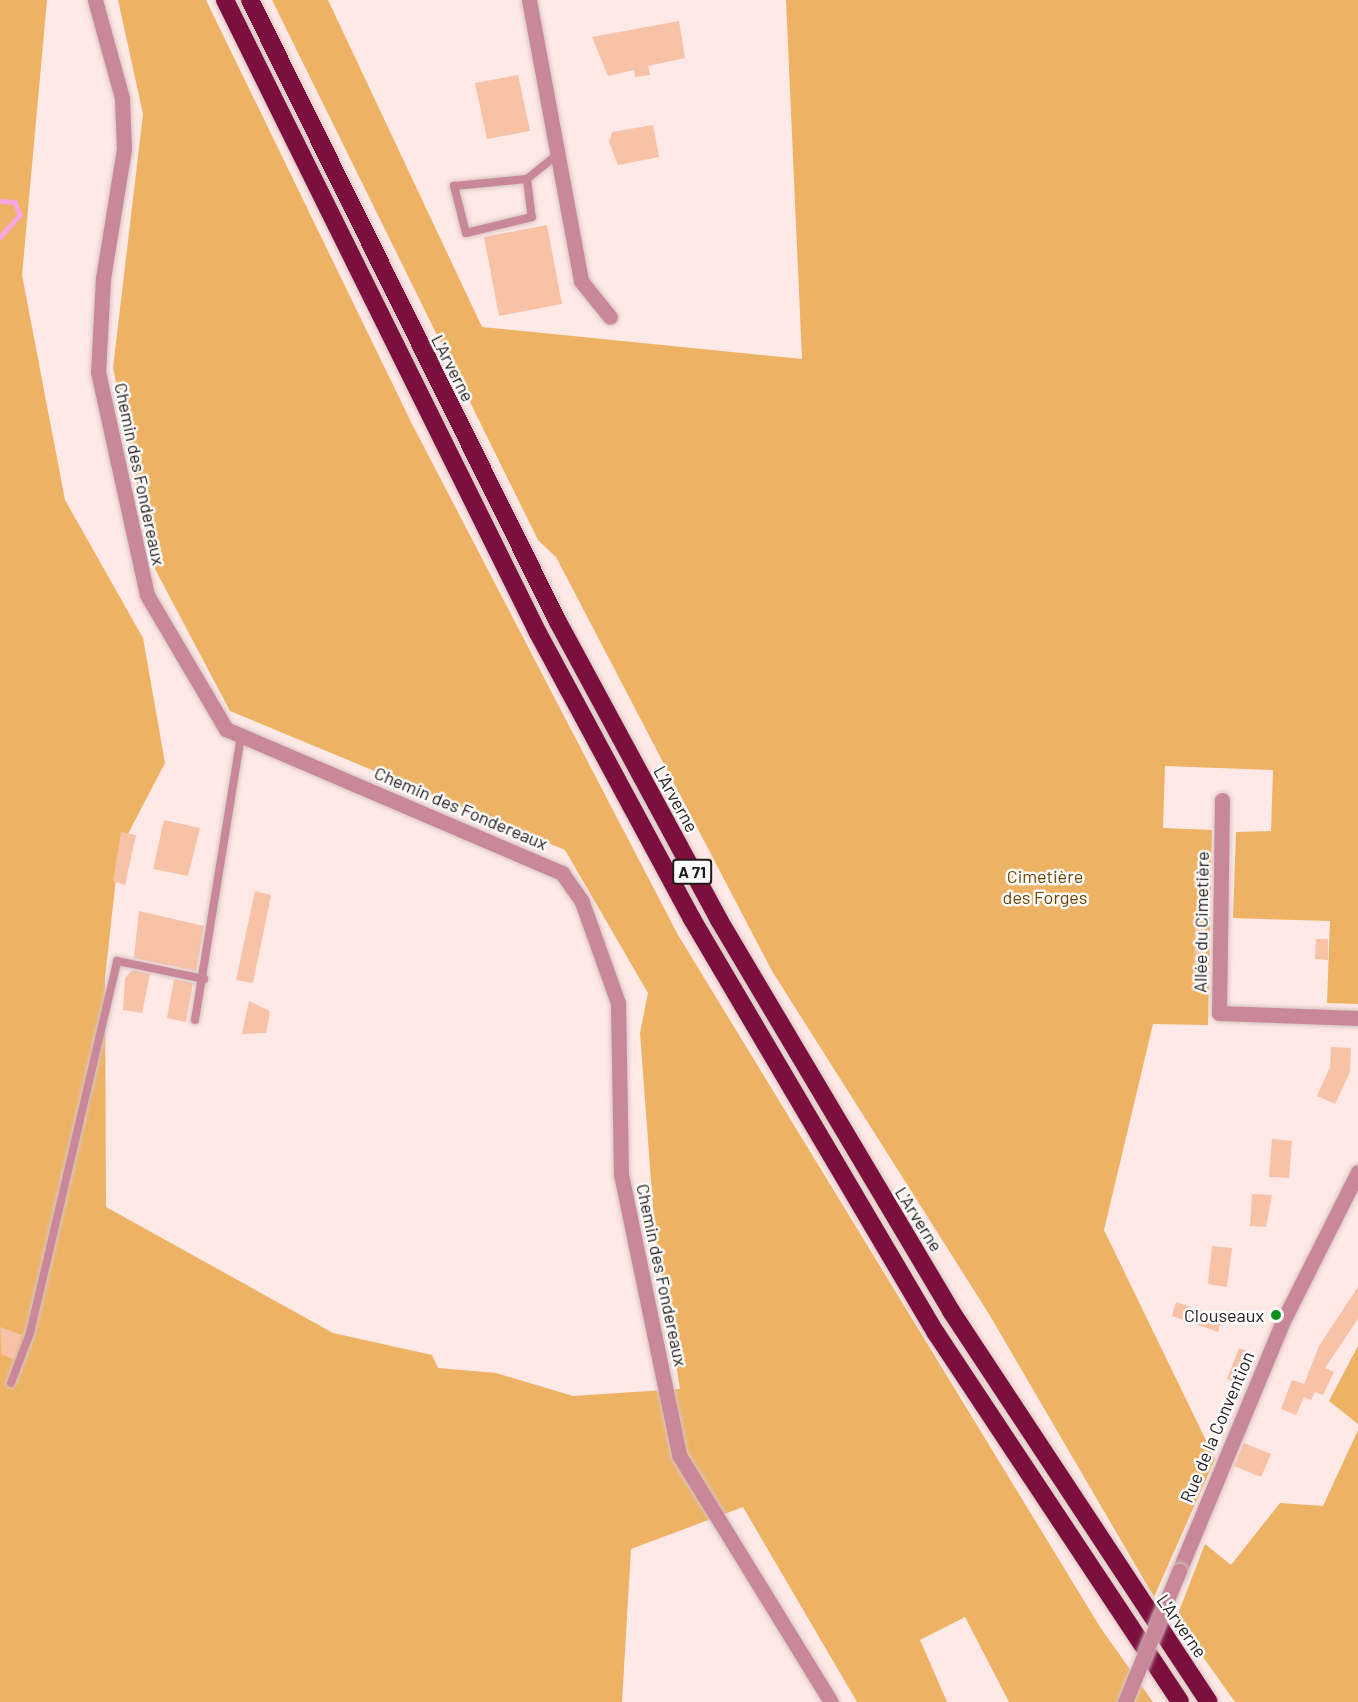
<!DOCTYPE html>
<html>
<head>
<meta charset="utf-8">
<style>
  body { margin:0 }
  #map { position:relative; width:1358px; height:1702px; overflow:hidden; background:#fee9e6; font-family:Barlow,sans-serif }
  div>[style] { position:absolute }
  .green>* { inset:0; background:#edb263 }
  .stream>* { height:4.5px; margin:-2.25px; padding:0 2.25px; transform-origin:2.25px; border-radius:2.25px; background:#f9a7e1 }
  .building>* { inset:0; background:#f8c2a6 }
  .roads { filter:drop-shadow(0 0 2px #d6c4c1) drop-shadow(0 0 2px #d6c4c1) }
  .lane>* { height:8px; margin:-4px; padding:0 4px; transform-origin:4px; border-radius:4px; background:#c9889a }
  .street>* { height:15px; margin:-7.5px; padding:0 7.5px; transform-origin:7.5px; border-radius:7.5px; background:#c9889a }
  .highway>* { height:18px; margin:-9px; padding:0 9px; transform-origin:9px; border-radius:9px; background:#7d0f3f }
  .bridges { filter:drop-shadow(0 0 2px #d6c4c1) drop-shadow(0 0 2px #d6c4c1) }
  .street-bridge>* { height:15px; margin:-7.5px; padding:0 7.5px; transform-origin:7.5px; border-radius:7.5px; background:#c9889a }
  .dots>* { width:16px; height:16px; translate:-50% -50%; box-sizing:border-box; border:3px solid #fcfcfc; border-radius:50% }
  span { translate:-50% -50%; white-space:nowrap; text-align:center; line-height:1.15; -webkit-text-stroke:5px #fcfcfc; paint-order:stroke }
  .shield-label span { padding:2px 4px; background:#fcfcfc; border:2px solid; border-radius:4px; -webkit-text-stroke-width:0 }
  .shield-label { font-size:16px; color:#221918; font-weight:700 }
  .street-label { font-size:18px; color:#221918 }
  .park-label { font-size:18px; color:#6d4500 }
  .poi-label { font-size:18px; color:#221918 }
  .right { translate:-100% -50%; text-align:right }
</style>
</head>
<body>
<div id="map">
  <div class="green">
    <i style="clip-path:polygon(0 0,47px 0,22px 275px,65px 500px,143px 638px,165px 763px,119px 851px,105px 978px,106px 1207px,333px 1333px,432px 1355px,438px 1368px,496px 1373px,573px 1396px,680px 1389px,655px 1234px,640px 1033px,648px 993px,565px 850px,230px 711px,155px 569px,113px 368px,143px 114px,118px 0,206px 0,412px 424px,678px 935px,1100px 1627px,1153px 1702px,1009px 1702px,965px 1617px,920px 1640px,947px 1702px,857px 1702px,743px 1507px,631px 1549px,622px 1702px,0 1702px)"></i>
    <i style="clip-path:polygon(272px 0,328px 0,482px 327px,802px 359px,786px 0,1358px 0,1358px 1004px,1327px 1003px,1330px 921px,1233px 918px,1236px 832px,1271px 831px,1273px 770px,1165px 766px,1163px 828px,1212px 830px,1208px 1025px,1153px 1024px,1104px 1230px,1215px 1459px,1154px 1597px,989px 1314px,772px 971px,556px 557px,538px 540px)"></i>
    <i style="clip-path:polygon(1358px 1346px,1358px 1424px,1329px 1401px)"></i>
    <i style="clip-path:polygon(1358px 1430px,1358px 1702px,1235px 1702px,1176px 1619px,1205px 1544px,1231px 1565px,1280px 1503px,1323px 1506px)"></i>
  </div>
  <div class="stream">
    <i style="left:0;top:201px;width:15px;rotate:4deg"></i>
    <i style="left:15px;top:202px;width:14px;rotate:69deg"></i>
    <i style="left:20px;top:215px;width:30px;rotate:131deg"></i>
  </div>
  <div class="building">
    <i style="clip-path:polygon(679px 21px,685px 58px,648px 66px,650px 75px,635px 77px,634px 70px,608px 76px,592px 37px)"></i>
    <i style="clip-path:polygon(518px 75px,530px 131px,487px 139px,475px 83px)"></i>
    <i style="clip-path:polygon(653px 125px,659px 157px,618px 165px,609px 142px,612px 132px)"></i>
    <i style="clip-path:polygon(547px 225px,562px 304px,499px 316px,484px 237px)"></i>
    <i style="clip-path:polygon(164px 820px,200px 828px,188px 876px,153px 869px)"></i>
    <i style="clip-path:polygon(121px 832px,136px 835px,125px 885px,113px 881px)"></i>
    <i style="clip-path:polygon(255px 891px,271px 895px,253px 983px,236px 980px)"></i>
    <i style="clip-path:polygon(139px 911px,204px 926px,196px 971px,134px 958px)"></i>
    <i style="clip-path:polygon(1195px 927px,1206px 927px,1206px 965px,1194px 964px)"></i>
    <i style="clip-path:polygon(1316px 939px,1328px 939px,1328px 960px,1315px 959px)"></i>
    <i style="clip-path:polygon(132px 970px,150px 974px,142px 1013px,123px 1010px,125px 978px)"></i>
    <i style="clip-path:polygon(174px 979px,193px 983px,186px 1022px,167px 1018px)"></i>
    <i style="clip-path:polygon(249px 1001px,270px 1011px,266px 1033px,242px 1034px)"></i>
    <i style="clip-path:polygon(1331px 1047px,1351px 1048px,1350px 1072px,1335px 1104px,1317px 1096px,1330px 1067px)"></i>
    <i style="clip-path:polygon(1272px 1139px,1292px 1141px,1289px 1178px,1269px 1177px)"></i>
    <i style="clip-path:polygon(1252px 1194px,1272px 1195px,1266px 1227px,1250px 1226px)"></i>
    <i style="clip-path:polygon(1212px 1246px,1232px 1248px,1227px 1287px,1208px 1284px)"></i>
    <i style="clip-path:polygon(1358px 1287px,1358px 1319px,1325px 1368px,1334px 1372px,1323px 1395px,1315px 1392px,1311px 1400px,1304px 1397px,1296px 1415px,1281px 1409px,1292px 1380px,1304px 1384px,1319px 1346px)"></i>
    <i style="clip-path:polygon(1176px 1302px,1222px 1318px,1218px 1332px,1172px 1316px)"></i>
    <i style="clip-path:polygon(0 1327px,22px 1335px,14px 1359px,2px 1355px)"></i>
    <i style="clip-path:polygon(1239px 1348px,1255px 1354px,1242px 1385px,1227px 1379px)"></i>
    <i style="clip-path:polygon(1244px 1443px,1271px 1454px,1261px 1477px,1234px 1466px)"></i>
  </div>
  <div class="roads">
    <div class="lane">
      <i style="left:527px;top:179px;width:38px;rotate:83deg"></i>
      <i style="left:532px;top:217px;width:68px;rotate:166.4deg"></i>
      <i style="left:466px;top:233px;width:49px;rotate:-104.3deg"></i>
      <i style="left:454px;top:186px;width:73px;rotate:-5.5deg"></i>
      <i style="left:527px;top:179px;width:40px;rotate:-39deg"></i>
      <i style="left:195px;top:1020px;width:289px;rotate:-80.8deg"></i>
      <i style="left:11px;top:1383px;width:53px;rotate:-69.2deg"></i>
      <i style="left:30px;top:1333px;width:382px;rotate:-76.8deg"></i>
      <i style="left:117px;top:961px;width:89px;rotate:11.7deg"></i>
    </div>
    <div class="street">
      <i style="left:95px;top:0;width:102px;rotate:74.6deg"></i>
      <i style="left:122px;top:98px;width:51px;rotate:87.8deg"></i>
      <i style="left:124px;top:149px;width:131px;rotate:99.2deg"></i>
      <i style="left:103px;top:278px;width:94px;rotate:93deg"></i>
      <i style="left:98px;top:372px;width:228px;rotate:77.6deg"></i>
      <i style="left:147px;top:595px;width:156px;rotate:59.5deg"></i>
      <i style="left:226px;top:729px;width:366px;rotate:23.2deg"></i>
      <i style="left:562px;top:873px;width:35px;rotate:55deg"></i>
      <i style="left:582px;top:902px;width:107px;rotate:70.4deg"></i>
      <i style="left:618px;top:1003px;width:171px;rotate:89deg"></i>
      <i style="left:621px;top:1174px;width:287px;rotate:78.3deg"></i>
      <i style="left:679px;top:1455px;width:290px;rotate:58.4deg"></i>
      <i style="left:529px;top:0;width:286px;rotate:79.5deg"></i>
      <i style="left:581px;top:281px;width:46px;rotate:51.1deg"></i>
      <i style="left:1222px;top:800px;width:213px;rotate:90.8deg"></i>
      <i style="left:1219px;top:1013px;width:139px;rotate:2.1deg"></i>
      <i style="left:1179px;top:1571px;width:269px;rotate:-67.4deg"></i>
      <i style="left:1282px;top:1323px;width:169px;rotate:-63.3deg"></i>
    </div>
    <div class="highway">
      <i style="left:225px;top:0;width:706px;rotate:63.69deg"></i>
      <i style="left:538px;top:633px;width:325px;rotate:61.7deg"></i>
      <i style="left:692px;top:919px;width:481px;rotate:59.5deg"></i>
      <i style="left:936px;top:1333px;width:442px;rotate:56.5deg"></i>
      <i style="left:250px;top:0;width:694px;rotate:63.66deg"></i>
      <i style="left:558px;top:622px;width:339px;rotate:61.6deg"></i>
      <i style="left:719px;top:920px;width:455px;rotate:59.3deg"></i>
      <i style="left:951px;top:1311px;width:468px;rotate:56.6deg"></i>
    </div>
  </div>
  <div class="bridges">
    <div class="street-bridge">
      <i style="left:1125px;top:1702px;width:142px;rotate:-67.6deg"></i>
    </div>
  </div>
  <div class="dots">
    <i style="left:1276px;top:1315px;background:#0f8f1c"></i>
  </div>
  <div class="shield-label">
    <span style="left:692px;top:872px">A 71</span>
  </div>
  <div class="street-label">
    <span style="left:453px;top:368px;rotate:63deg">L'Arverne</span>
    <span style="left:140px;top:474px;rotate:78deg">Chemin des Fondereaux</span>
    <span style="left:676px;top:799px;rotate:61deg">L'Arverne</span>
    <span style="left:461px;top:808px;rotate:23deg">Chemin des Fondereaux</span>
    <span style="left:1201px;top:922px;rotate:-89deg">Allée du Cimetière</span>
    <span style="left:919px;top:1219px;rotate:58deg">L'Arverne</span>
    <span style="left:662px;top:1275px;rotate:78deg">Chemin des Fondereaux</span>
    <span style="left:1217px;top:1427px;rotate:-67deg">Rue de la Convention</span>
    <span style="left:1182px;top:1626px;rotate:55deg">L'Arverne</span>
  </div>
  <div class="park-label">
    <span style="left:1045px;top:887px">Cimetière<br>des Forges</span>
  </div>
  <div class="poi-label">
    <span class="right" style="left:1264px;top:1315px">Clouseaux</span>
  </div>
</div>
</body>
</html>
